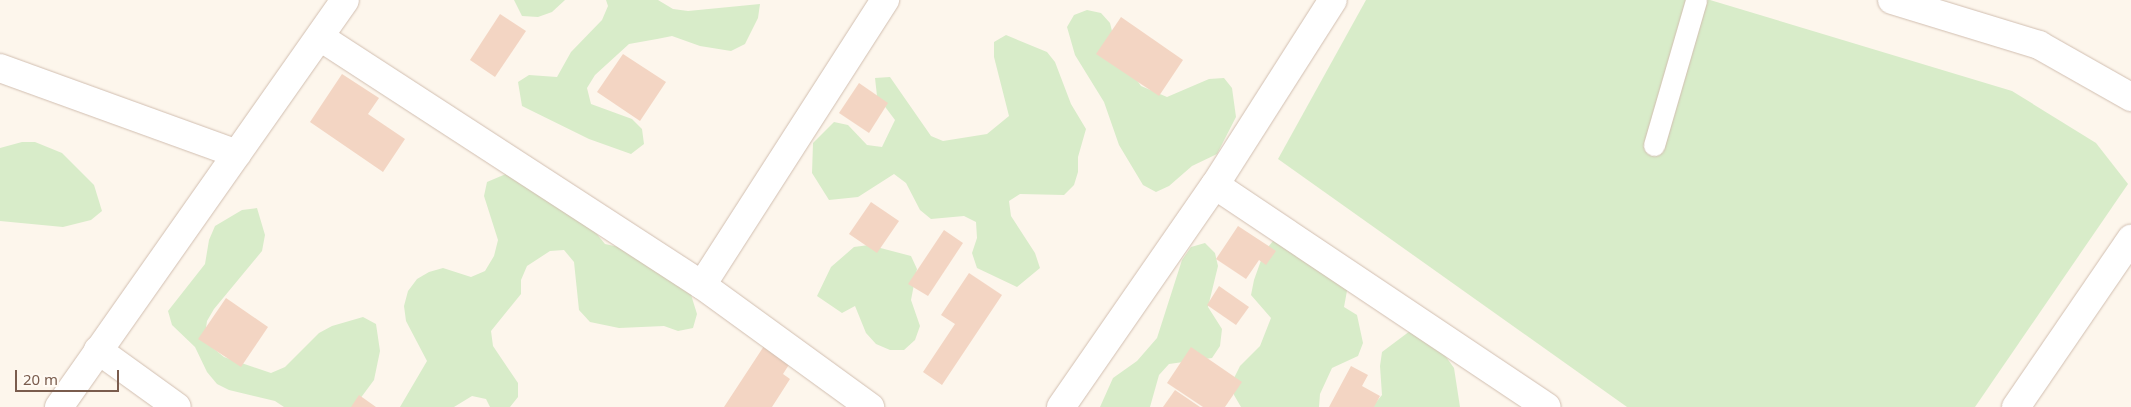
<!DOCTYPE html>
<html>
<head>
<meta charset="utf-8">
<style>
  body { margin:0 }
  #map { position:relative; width:2131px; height:407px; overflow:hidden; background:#fdf6ec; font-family:"Noto Sans",sans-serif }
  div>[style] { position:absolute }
  .green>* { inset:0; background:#d8ecc9 }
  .building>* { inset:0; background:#f3d5c3 }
  .roads { filter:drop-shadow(0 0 1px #d1beb0) drop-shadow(0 0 1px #d1beb0) }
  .service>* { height:21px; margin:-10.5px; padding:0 10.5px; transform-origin:10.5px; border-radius:10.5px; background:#fff }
  .minor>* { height:28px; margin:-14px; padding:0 14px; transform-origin:14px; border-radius:14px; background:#fff }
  span { translate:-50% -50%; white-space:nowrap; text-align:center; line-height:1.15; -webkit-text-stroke:4px #fffaf3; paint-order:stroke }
  .scale { position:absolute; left:15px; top:370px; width:104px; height:22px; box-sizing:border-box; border:2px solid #7a5c4d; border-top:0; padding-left:6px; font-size:15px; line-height:18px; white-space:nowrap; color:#7a5c4d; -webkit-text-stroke:4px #fffaf3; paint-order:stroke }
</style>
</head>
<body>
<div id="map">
  <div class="green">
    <i style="clip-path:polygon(514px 0,565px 0,552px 12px,538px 17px,522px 16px)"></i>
    <i style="clip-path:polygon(606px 0,658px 0,673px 9px,688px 11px,760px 4px,758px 18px,745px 44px,731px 51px,700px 46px,672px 36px,657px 39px,629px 44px,595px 75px,587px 88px,591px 104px,632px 119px,642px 129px,644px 144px,631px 154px,589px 139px,522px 106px,518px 82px,529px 75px,557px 77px,571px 52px,602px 20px,608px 6px)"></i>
    <i style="clip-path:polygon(1366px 0,1710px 0,2012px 91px,2096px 143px,2128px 184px,1975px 407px,1627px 407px,1278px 159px)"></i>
    <i style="clip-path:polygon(1087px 10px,1101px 13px,1110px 23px,1117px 51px,1141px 86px,1167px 97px,1209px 79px,1224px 78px,1232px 88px,1236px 117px,1217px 154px,1192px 166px,1169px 186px,1156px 192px,1143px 185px,1119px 145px,1104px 102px,1075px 55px,1067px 27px,1074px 15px)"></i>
    <i style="clip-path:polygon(1006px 35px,1047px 52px,1055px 62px,1071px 104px,1086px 129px,1078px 157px,1078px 172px,1074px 185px,1064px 195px,1020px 194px,1009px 201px,1011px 216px,1035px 253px,1040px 268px,1017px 287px,977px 268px,972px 253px,977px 238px,976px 222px,964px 216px,931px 219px,920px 210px,906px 183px,894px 174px,858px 197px,829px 200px,812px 173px,813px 143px,834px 122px,848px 125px,867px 145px,882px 147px,895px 120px,877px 96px,875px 78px,890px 77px,931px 136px,943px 141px,987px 134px,1009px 116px,994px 57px,994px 42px)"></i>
    <i style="clip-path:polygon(22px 142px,35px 142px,62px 153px,94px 185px,102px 211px,91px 220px,63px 227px,0 221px,0 148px)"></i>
    <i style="clip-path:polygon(513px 171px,577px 210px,605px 244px,619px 247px,688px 285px,697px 314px,693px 328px,678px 331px,664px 326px,619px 328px,590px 322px,579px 310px,574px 262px,564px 250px,550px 251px,527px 266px,521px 280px,521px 294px,491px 331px,493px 346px,518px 383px,518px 397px,510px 407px,490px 407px,486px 399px,472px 396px,454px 407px,400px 407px,427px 361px,406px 321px,404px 306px,408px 291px,417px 279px,429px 272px,443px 268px,471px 277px,485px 271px,494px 256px,498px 240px,484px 196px,487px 182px)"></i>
    <i style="clip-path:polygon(257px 208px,265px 235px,262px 251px,214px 309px,207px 321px,205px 335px,213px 348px,224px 357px,271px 373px,285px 367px,319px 333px,332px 326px,363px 317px,376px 324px,380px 351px,374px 380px,354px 407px,284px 407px,275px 401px,229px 390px,217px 384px,207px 372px,195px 347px,172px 325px,168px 311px,205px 264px,209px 240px,215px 226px,242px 210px)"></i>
    <i style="clip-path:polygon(1288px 234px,1349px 280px,1344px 307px,1357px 315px,1363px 343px,1358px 356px,1332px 368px,1320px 394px,1319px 407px,1241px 407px,1234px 395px,1233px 380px,1240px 366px,1260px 346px,1271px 318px,1251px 295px,1254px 280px,1264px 252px,1273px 241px)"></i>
    <i style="clip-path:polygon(1205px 243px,1215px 253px,1218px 266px,1208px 307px,1222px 329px,1220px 346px,1212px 358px,1169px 364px,1159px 375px,1150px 407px,1100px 407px,1113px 378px,1137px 361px,1157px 338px,1182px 260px,1191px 247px)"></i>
    <i style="clip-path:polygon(869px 245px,911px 256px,917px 269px,911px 300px,920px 326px,915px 340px,904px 350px,890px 350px,876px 344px,866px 333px,855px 306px,842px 313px,817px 296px,831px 267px,854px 247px)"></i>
    <i style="clip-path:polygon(1418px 325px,1429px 333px,1454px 368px,1460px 407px,1372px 407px,1382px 395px,1380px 366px,1382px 352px)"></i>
  </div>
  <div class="building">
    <i style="clip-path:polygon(500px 14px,526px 31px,495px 77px,470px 60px)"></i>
    <i style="clip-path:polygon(1121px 17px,1183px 60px,1159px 96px,1096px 54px)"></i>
    <i style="clip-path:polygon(623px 54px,666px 82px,640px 121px,597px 92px)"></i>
    <i style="clip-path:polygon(342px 74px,379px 98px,368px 114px,405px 139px,383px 172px,310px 122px)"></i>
    <i style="clip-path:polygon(859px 83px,888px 103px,869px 133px,839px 113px)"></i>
    <i style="clip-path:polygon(871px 202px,899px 221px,877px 253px,849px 234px)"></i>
    <i style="clip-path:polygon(1238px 226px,1276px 251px,1266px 265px,1259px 260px,1246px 279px,1216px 259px)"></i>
    <i style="clip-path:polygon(944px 230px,963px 243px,928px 296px,908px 284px)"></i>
    <i style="clip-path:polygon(969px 273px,1002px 295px,942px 385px,923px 372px,955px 324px,941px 315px)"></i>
    <i style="clip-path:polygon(1219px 286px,1249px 307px,1236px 325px,1207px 305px)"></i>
    <i style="clip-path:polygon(226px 298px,268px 327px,241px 367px,198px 339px)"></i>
    <i style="clip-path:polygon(764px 346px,790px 363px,783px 374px,790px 379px,772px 407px,724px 407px)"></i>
    <i style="clip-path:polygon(1191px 347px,1242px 382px,1225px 407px,1203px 407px,1167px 383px)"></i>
    <i style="clip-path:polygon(1351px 366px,1368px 375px,1362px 386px,1380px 396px,1374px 407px,1329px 407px)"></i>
    <i style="clip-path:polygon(1175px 390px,1200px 407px,1163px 407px)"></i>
    <i style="clip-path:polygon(359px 395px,376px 407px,351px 407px)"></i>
  </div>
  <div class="roads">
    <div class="service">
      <i style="left:1654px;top:145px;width:151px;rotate:-73.8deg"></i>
    </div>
    <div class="minor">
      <i style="left:1892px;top:0;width:154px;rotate:17deg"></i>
      <i style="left:2039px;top:45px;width:106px;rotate:29.5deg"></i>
      <i style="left:320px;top:37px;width:455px;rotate:33deg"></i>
      <i style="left:702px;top:285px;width:208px;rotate:36deg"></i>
      <i style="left:0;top:68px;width:252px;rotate:19.9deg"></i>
      <i style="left:1215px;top:185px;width:399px;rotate:33.8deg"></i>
      <i style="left:702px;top:285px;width:339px;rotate:-57.3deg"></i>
      <i style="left:98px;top:350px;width:97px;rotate:35.8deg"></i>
      <i style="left:59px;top:407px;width:497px;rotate:-54.9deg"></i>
      <i style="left:1061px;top:407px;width:270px;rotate:-55.3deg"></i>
      <i style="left:1215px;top:185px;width:219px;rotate:-57.5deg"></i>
      <i style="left:2016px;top:407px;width:204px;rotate:-55.6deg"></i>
    </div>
  </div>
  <div class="scale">20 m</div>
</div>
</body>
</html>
